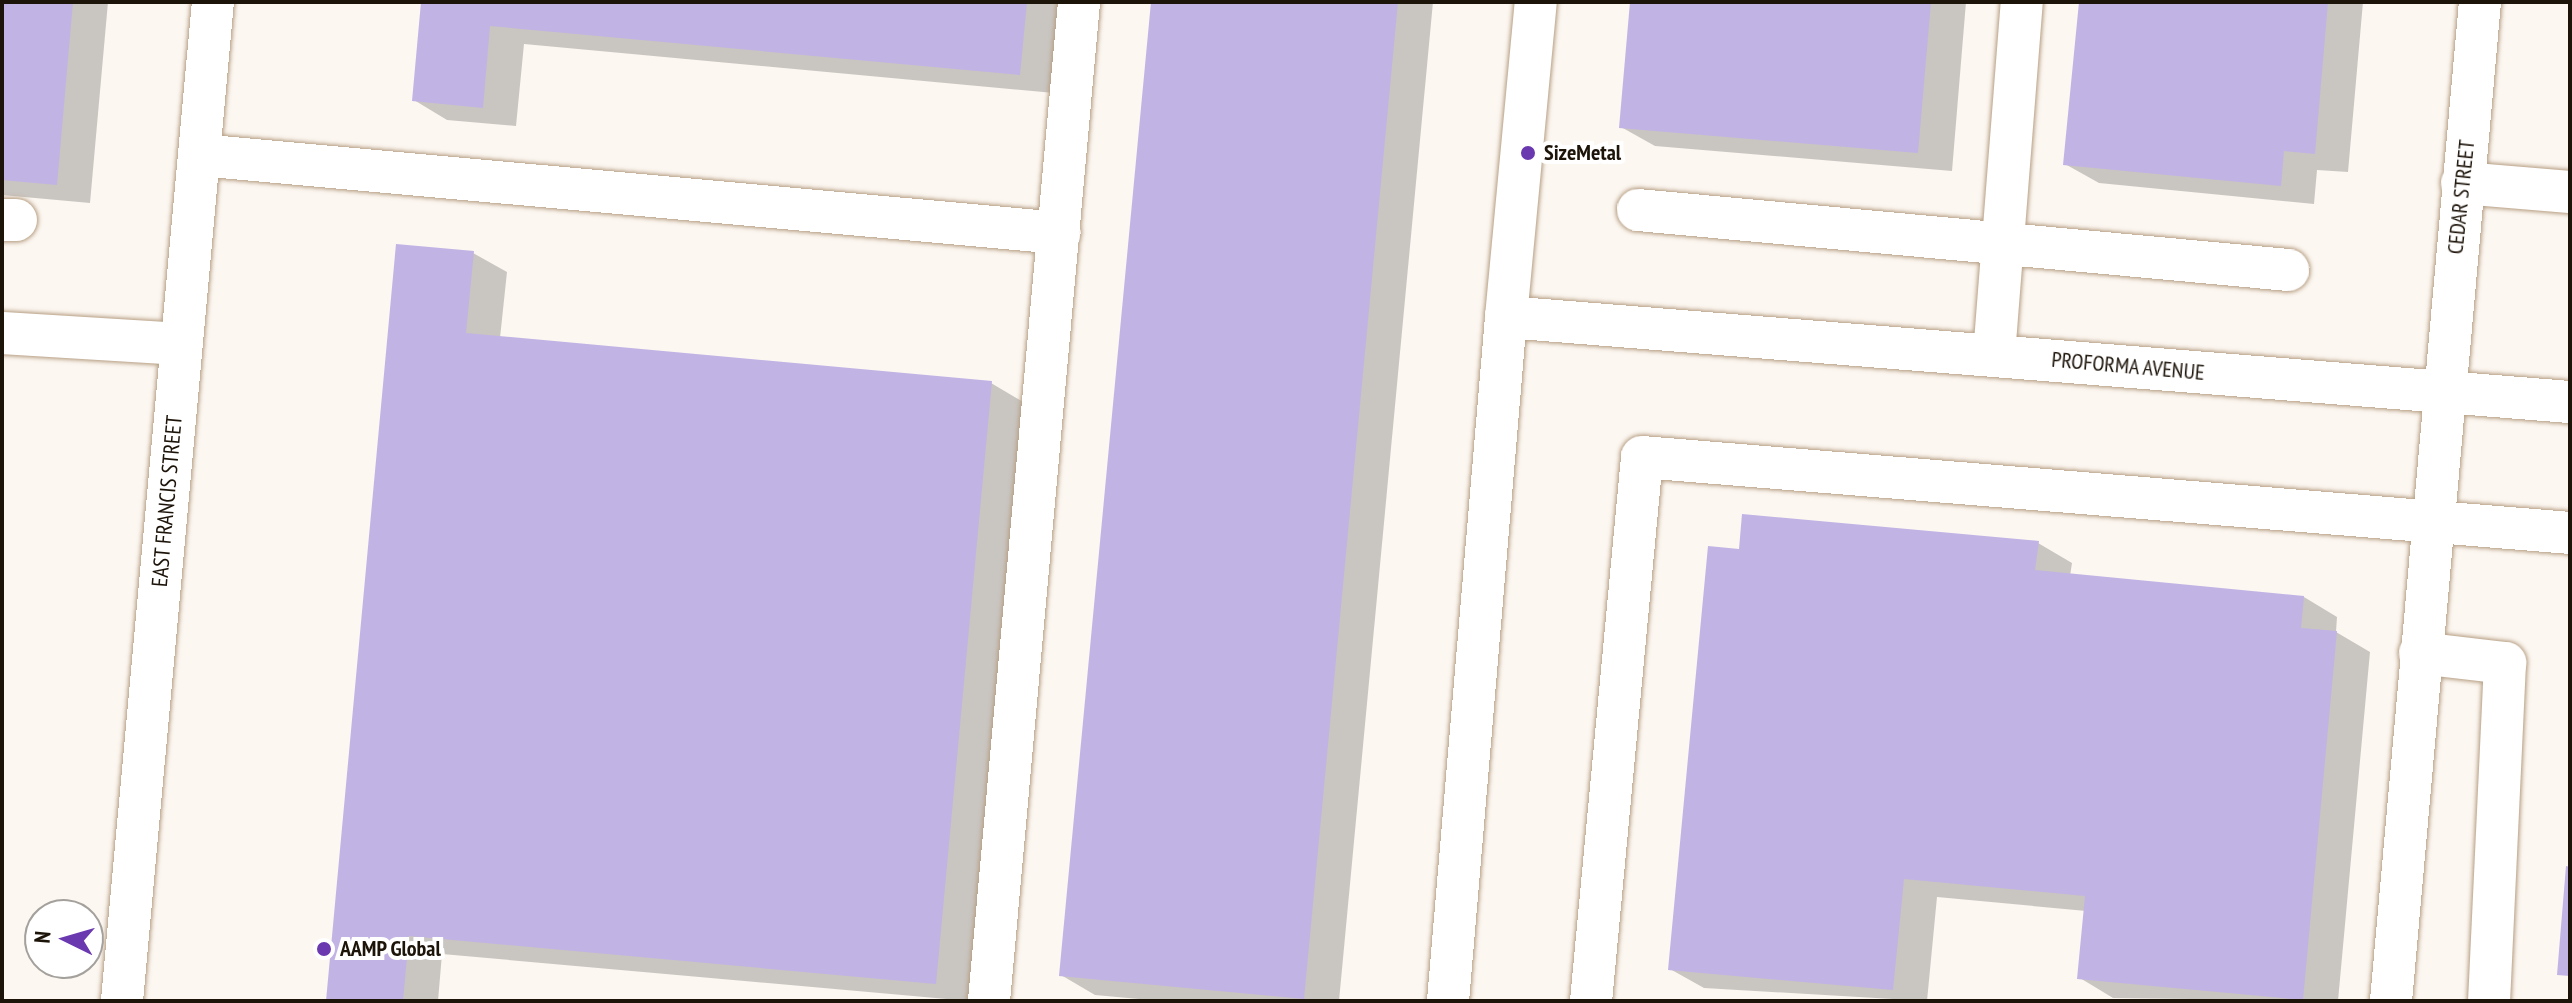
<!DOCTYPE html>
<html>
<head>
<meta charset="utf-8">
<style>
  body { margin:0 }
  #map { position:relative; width:2572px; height:1003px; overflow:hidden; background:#fcf7f1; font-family:"PT Sans Narrow",sans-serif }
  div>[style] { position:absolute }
  .shadow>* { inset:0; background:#0003 }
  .building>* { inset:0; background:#c2b3e5 }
  .roads { filter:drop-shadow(0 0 2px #b79f84) drop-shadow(0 0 2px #b79f84) }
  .minor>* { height:42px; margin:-21px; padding:0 21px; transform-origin:21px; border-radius:21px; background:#fff }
  .dots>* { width:22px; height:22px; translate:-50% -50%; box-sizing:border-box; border:4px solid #fff; border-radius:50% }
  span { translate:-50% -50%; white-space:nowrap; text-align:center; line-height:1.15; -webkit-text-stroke:8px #fff; paint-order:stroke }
  .poi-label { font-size:22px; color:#1c1309; font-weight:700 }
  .left { translate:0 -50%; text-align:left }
  .street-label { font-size:22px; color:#1c1309 }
  .frame { position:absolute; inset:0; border:4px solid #1c1309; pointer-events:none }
  .north { position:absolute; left:24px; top:899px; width:80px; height:80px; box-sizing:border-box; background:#fff; border:2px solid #a4a19d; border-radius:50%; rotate:275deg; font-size:22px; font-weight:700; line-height:32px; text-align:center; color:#1c1309 }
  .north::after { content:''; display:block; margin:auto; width:28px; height:36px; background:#6a39b0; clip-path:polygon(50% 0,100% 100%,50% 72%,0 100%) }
</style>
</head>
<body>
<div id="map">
  <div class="shadow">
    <i style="clip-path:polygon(2px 2px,108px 2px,90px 203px,2px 195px)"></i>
    <i style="clip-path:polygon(423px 2px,1062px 2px,1054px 93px,524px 44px,516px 126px,447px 120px,414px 100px)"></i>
    <i style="clip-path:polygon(1153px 2px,1433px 2px,1339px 1001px,1161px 1001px,1095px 995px,1061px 975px)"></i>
    <i style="clip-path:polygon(1632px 2px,1966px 2px,1952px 171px,1655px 146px,1621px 127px)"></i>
    <i style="clip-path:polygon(2081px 2px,2363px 2px,2348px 172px,2317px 170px,2314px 204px,2099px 183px,2065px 164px)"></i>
    <i style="clip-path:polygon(473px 253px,507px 272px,500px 338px,991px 383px,1025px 403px,969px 1001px,442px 954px,438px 1001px,328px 1001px)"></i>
    <i style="clip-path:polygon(2038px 543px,2072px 563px,2070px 576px,2304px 597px,2337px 617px,2336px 632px,2370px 652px,2338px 1001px,2113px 998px,2080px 978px,2086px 911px,1937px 897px,1927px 1001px,1704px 988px,1670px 969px,1741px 551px)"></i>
  </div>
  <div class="building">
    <i style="clip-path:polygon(2px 2px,73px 2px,57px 185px,2px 180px)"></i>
    <i style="clip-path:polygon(421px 2px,1027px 2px,1020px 75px,490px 26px,483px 108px,412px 101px)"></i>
    <i style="clip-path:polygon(1151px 2px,1398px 2px,1304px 999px,1059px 976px)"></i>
    <i style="clip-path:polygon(1630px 2px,1931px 2px,1918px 153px,1619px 128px)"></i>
    <i style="clip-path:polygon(2079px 2px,2328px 2px,2315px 154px,2284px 151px,2281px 186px,2063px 165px)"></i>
    <i style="clip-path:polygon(396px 244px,474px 251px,466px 333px,992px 381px,936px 984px,409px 936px,403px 1001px,326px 1001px)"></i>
    <i style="clip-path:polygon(1742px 514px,2039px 541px,2035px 570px,2304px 596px,2301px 628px,2337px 631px,2303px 1000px,2077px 979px,2085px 896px,1904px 879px,1893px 990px,1668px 970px,1708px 546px,1739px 549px)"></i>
    <i style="clip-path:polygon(2566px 866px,2570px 867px,2570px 976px,2557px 975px)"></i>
  </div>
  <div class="roads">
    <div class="minor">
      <i style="left:199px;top:155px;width:864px;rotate:5.18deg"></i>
      <i style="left:2462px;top:183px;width:108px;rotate:4.8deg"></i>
      <i style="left:1638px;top:210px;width:653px;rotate:5.27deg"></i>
      <i style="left:2px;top:220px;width:14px"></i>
      <i style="left:1506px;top:317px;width:316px;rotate:-84.6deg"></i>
      <i style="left:2px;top:333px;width:179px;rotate:3.5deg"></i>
      <i style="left:1994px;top:355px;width:354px;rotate:-85.5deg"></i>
      <i style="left:2420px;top:653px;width:86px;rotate:6.7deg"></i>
      <i style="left:2505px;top:663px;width:338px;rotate:92.7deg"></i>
      <i style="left:122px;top:1001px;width:1003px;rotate:-84.8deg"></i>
      <i style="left:989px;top:1001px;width:1003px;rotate:-84.85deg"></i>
      <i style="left:1448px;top:1001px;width:686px;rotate:-85.15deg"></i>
      <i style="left:1506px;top:317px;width:1067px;rotate:4.57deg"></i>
      <i style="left:1591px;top:1001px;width:546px;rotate:-84.64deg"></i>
      <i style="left:1642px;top:457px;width:931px;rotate:4.68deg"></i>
      <i style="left:2391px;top:1001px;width:1003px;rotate:-84.91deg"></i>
    </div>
  </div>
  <div class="dots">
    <i style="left:1528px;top:153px;background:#6a39b0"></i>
    <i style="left:324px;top:949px;background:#6a39b0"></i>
  </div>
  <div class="poi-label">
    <span class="left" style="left:1544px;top:153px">SizeMetal</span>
    <span class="left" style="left:340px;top:949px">AAMP Global</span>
  </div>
  <div class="street-label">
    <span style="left:2461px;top:197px;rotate:-84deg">CEDAR STREET</span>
    <span style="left:2128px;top:366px;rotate:5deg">PROFORMA AVENUE</span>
    <span style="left:167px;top:501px;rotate:-85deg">EAST FRANCIS STREET</span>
  </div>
  <div class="frame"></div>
  <div class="north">N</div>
</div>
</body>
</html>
